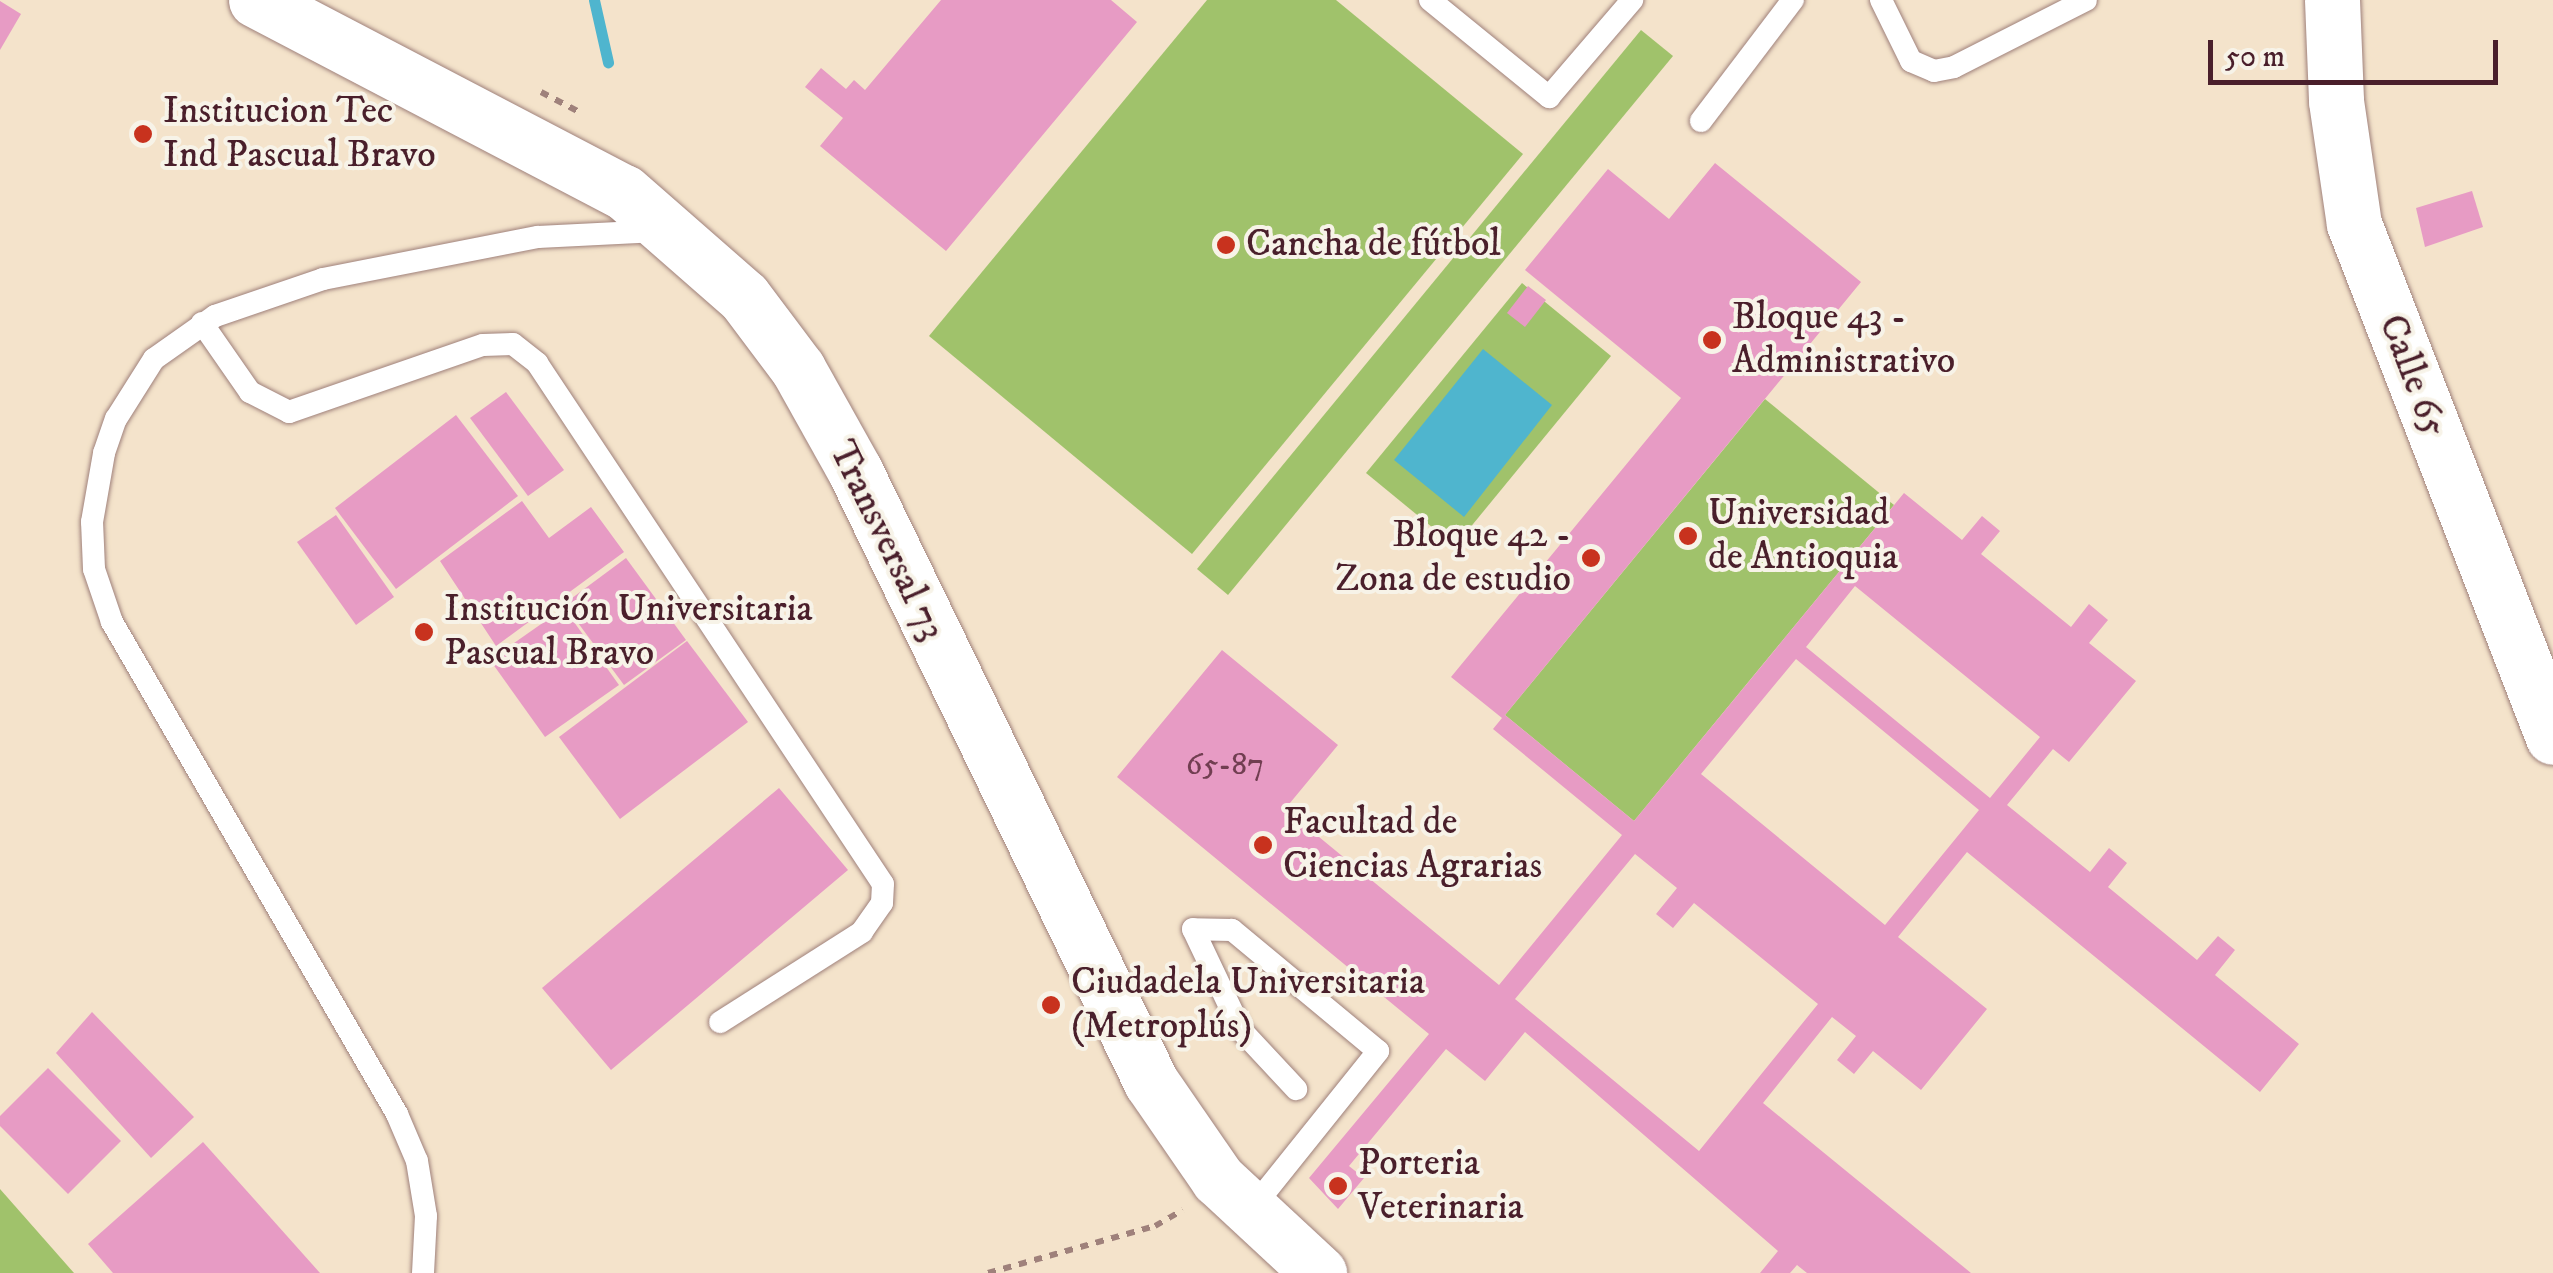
<!DOCTYPE html>
<html>
<head>
<meta charset="utf-8">
<style>
  body { margin:0 }
  #map { position:relative; width:2553px; height:1273px; overflow:hidden; background:#f4e3cb; font-family:"IM FELL DW Pica",serif }
  div>[style] { position:absolute }
  .green>* { inset:0; background:#a0c26b }
  .water>* { inset:0; background:#4fb5ce }
  .stream>* { height:11px; margin:-5.5px; padding:0 5.5px; transform-origin:5.5px; border-radius:5.5px; background:#4fb5ce }
  .building>* { inset:0; background:#e79bc4 }
  .path>* { height:6px; margin-top:-3px; transform-origin:0; background:repeating-linear-gradient(90deg,#9f817b 0 8px,transparent 0 16px) }
  .roads { filter:drop-shadow(0 0 2px #9f817b) drop-shadow(0 0 2px #9f817b) }
  .lane>* { height:22px; margin:-11px; padding:0 11px; transform-origin:11px; border-radius:11px; background:#fff }
  .secondary>* { height:55px; margin:-27.5px; padding:0 27.5px; transform-origin:27.5px; border-radius:27.5px; background:#fff }
  .dots>* { width:28px; height:28px; translate:-50% -50%; box-sizing:border-box; border:5px solid #f7f3e8; border-radius:50% }
  span { translate:-50% -50%; white-space:nowrap; text-align:center; line-height:1.15; -webkit-text-stroke:8px #f7f3e8; paint-order:stroke }
  .number-label { font-size:32px; color:#713e51 }
  .number-label span { -webkit-text-stroke-width:0 }
  .poi-label { font-size:38px; color:#4a1f2b }
  .left { translate:0 -50%; text-align:left }
  .right { translate:-100% -50%; text-align:right }
  .street-label { font-size:38px; color:#4a1f2b }
  .scale { position:absolute; left:2208px; top:40px; width:290px; height:45px; box-sizing:border-box; border:5px solid #4a1f2b; border-top:0; padding-left:12px; font-size:30px; line-height:35px; white-space:nowrap; color:#4a1f2b; -webkit-text-stroke:8px #f7f3e8; paint-order:stroke }
</style>
</head>
<body>
<div id="map">
  <div class="green">
    <i style="clip-path:polygon(1207px 0,1336px 0,1523px 154px,1192px 554px,929px 336px)"></i>
    <i style="clip-path:polygon(1641px 30px,1673px 56px,1228px 595px,1197px 569px)"></i>
    <i style="clip-path:polygon(1522px 283px,1611px 356px,1455px 546px,1366px 473px)"></i>
    <i style="clip-path:polygon(1765px 399px,1894px 505px,1634px 821px,1505px 715px)"></i>
    <i style="clip-path:polygon(0 1189px,74px 1273px,0 1273px)"></i>
  </div>
  <div class="water">
    <i style="clip-path:polygon(1483px 349px,1552px 405px,1464px 517px,1394px 460px)"></i>
  </div>
  <div class="stream">
    <i style="left:594px;top:0;width:64px;rotate:77.3deg"></i>
  </div>
  <div class="building">
    <i style="clip-path:polygon(941px 0,1111px 0,1137px 22px,946px 251px,820px 146px,843px 118px,805px 87px,821px 68px,846px 89px,854px 80px,865px 90px)"></i>
    <i style="clip-path:polygon(0 1px,21px 14px,0 50px)"></i>
    <i style="clip-path:polygon(evenodd,1715px 163px,1861px 282px,1505px 715px,1634px 821px,1904px 493px,1962px 540px,1982px 516px,2000px 531px,1981px 554px,2071px 627px,2089px 604px,2108px 620px,2089px 643px,2136px 681px,2069px 762px,2053px 749px,2007px 805px,2090px 872px,2109px 848px,2127px 863px,2108px 887px,2197px 960px,2218px 936px,2235px 950px,2215px 975px,2299px 1044px,2260px 1092px,1967px 852px,1898px 937px,1987px 1009px,1921px 1090px,1873px 1051px,1854px 1074px,1837px 1060px,1856px 1036px,1832px 1017px,1763px 1103px,1971px 1273px,1807px 1273px,1797px 1265px,1790px 1273px,1760px 1273px,1778px 1251px,1525px 1032px,1485px 1081px,1446px 1049px,1349px 1166px,1364px 1178px,1338px 1209px,1309px 1178px,1429px 1034px,1117px 777px,1222px 650px,1338px 745px,1285px 809px,1499px 985px,1622px 835px,1493px 729px,1502px 718px,1451px 677px,1681px 398px,1525px 270px,1608px 169px,1669px 219px,1715px 163px,1855px 586px,2040px 737px,1990px 798px,1806px 647px,1855px 586px,1715px 163px,1796px 659px,1979px 810px,1885px 925px,1701px 774px,1796px 659px,1715px 163px,1635px 854px,1677px 888px,1656px 914px,1673px 928px,1694px 903px,1818px 1004px,1699px 1151px,1515px 999px,1635px 854px)"></i>
    <i style="clip-path:polygon(2472px 191px,2483px 227px,2425px 247px,2416px 208px)"></i>
    <i style="clip-path:polygon(1528px 286px,1546px 300px,1525px 327px,1507px 313px)"></i>
    <i style="clip-path:polygon(506px 392px,564px 470px,528px 496px,470px 418px)"></i>
    <i style="clip-path:polygon(456px 415px,518px 496px,396px 589px,335px 508px)"></i>
    <i style="clip-path:polygon(522px 501px,549px 538px,591px 507px,624px 552px,496px 646px,440px 561px)"></i>
    <i style="clip-path:polygon(336px 515px,394px 597px,356px 625px,297px 542px)"></i>
    <i style="clip-path:polygon(626px 558px,686px 640px,624px 685px,564px 604px)"></i>
    <i style="clip-path:polygon(564px 608px,619px 685px,545px 737px,490px 660px)"></i>
    <i style="clip-path:polygon(687px 641px,748px 722px,620px 819px,559px 737px)"></i>
    <i style="clip-path:polygon(779px 788px,848px 870px,611px 1070px,542px 988px)"></i>
    <i style="clip-path:polygon(92px 1012px,194px 1117px,151px 1158px,56px 1053px)"></i>
    <i style="clip-path:polygon(48px 1068px,121px 1141px,68px 1194px,0 1126px,0 1116px)"></i>
    <i style="clip-path:polygon(203px 1142px,320px 1273px,113px 1273px,88px 1244px)"></i>
  </div>
  <div class="path">
    <i style="left:541px;top:92px;width:47px;rotate:27.6deg"></i>
    <i style="left:988px;top:1273px;width:173px;rotate:-15.7deg"></i>
    <i style="left:1155px;top:1226px;width:32px;rotate:-30deg"></i>
  </div>
  <div class="roads">
    <div class="lane">
      <i style="left:1430px;top:0;width:154px;rotate:39.2deg"></i>
      <i style="left:1549px;top:97px;width:128px;rotate:-49.4deg"></i>
      <i style="left:1881px;top:0;width:68px;rotate:63.8deg"></i>
      <i style="left:1911px;top:61px;width:25px;rotate:23deg"></i>
      <i style="left:1934px;top:71px;width:20px;rotate:-11deg"></i>
      <i style="left:1954px;top:67px;width:148px;rotate:-26.9deg"></i>
      <i style="left:1701px;top:121px;width:152px;rotate:-52.8deg"></i>
      <i style="left:202px;top:323px;width:84px;rotate:55.2deg"></i>
      <i style="left:250px;top:392px;width:44px;rotate:27.1deg"></i>
      <i style="left:289px;top:412px;width:205px;rotate:-19.1deg"></i>
      <i style="left:483px;top:345px;width:30px;rotate:-2deg"></i>
      <i style="left:513px;top:344px;width:31px;rotate:38deg"></i>
      <i style="left:537px;top:363px;width:625px;rotate:56.41deg"></i>
      <i style="left:883px;top:884px;width:19px;rotate:93deg"></i>
      <i style="left:882px;top:903px;width:35px;rotate:125deg"></i>
      <i style="left:862px;top:932px;width:168px;rotate:147.6deg"></i>
      <i style="left:1250px;top:1211px;width:205px;rotate:-51.3deg"></i>
      <i style="left:1378px;top:1051px;width:190px;rotate:-140.3deg"></i>
      <i style="left:1232px;top:930px;width:39px;rotate:-179deg"></i>
      <i style="left:1193px;top:929px;width:112px;rotate:64.6deg"></i>
      <i style="left:1241px;top:1030px;width:81px;rotate:47deg"></i>
      <i style="left:423px;top:1273px;width:57px;rotate:-87deg"></i>
      <i style="left:426px;top:1216px;width:56px;rotate:-99.3deg"></i>
      <i style="left:417px;top:1161px;width:51px;rotate:-113.1deg"></i>
      <i style="left:397px;top:1114px;width:569px;rotate:-120.08deg"></i>
      <i style="left:112px;top:622px;width:56px;rotate:-108.8deg"></i>
      <i style="left:94px;top:569px;width:47px;rotate:-92.4deg"></i>
      <i style="left:92px;top:522px;width:70px;rotate:-80.1deg"></i>
      <i style="left:104px;top:453px;width:36px;rotate:-71deg"></i>
      <i style="left:116px;top:419px;width:71px;rotate:-57.7deg"></i>
      <i style="left:154px;top:359px;width:75px;rotate:-35.2deg"></i>
      <i style="left:215px;top:316px;width:114px;rotate:-18.9deg"></i>
      <i style="left:323px;top:279px;width:219px;rotate:-11.1deg"></i>
      <i style="left:538px;top:237px;width:120px;rotate:-2.9deg"></i>
    </div>
    <div class="secondary">
      <i style="left:256px;top:0;width:415px;rotate:27.6deg"></i>
      <i style="left:624px;top:192px;width:159px;rotate:41.2deg"></i>
      <i style="left:744px;top:297px;width:90px;rotate:53.1deg"></i>
      <i style="left:798px;top:369px;width:117px;rotate:60.8deg"></i>
      <i style="left:855px;top:471px;width:679px;rotate:64.15deg"></i>
      <i style="left:1151px;top:1082px;width:118px;rotate:55.4deg"></i>
      <i style="left:1218px;top:1179px;width:138px;rotate:42.9deg"></i>
      <i style="left:2332px;top:0;width:101px;rotate:87.7deg"></i>
      <i style="left:2336px;top:101px;width:124px;rotate:81.7deg"></i>
      <i style="left:2354px;top:224px;width:550px;rotate:68.8deg"></i>
    </div>
  </div>
  <div class="dots">
    <i style="left:143px;top:134px;background:#c8321e"></i>
    <i style="left:1226px;top:245px;background:#c8321e"></i>
    <i style="left:1712px;top:340px;background:#c8321e"></i>
    <i style="left:1688px;top:536px;background:#c8321e"></i>
    <i style="left:1591px;top:558px;background:#c8321e"></i>
    <i style="left:424px;top:632px;background:#c8321e"></i>
    <i style="left:1263px;top:845px;background:#c8321e"></i>
    <i style="left:1051px;top:1005px;background:#c8321e"></i>
    <i style="left:1338px;top:1186px;background:#c8321e"></i>
  </div>
  <div class="number-label">
    <span style="left:1225px;top:765px">65-87</span>
  </div>
  <div class="poi-label">
    <span class="left" style="left:163px;top:134px">Institucion Tec<br>Ind Pascual Bravo</span>
    <span class="left" style="left:1246px;top:245px">Cancha de fútbol</span>
    <span class="left" style="left:1732px;top:340px">Bloque 43 -<br>Administrativo</span>
    <span class="left" style="left:1708px;top:536px">Universidad<br>de Antioquia</span>
    <span class="right" style="left:1571px;top:558px">Bloque 42 -<br>Zona de estudio</span>
    <span class="left" style="left:444px;top:632px">Institución Universitaria<br>Pascual Bravo</span>
    <span class="left" style="left:1283px;top:845px">Facultad de<br>Ciencias Agrarias</span>
    <span class="left" style="left:1071px;top:1005px">Ciudadela Universitaria<br>(Metroplús)</span>
    <span class="left" style="left:1358px;top:1186px">Porteria<br>Veterinaria</span>
  </div>
  <div class="street-label">
    <span style="left:2412px;top:376px;rotate:69deg">Calle 65</span>
    <span style="left:886px;top:541px;rotate:64deg">Transversal 73</span>
  </div>
  <div class="scale">50 m</div>
</div>
</body>
</html>
